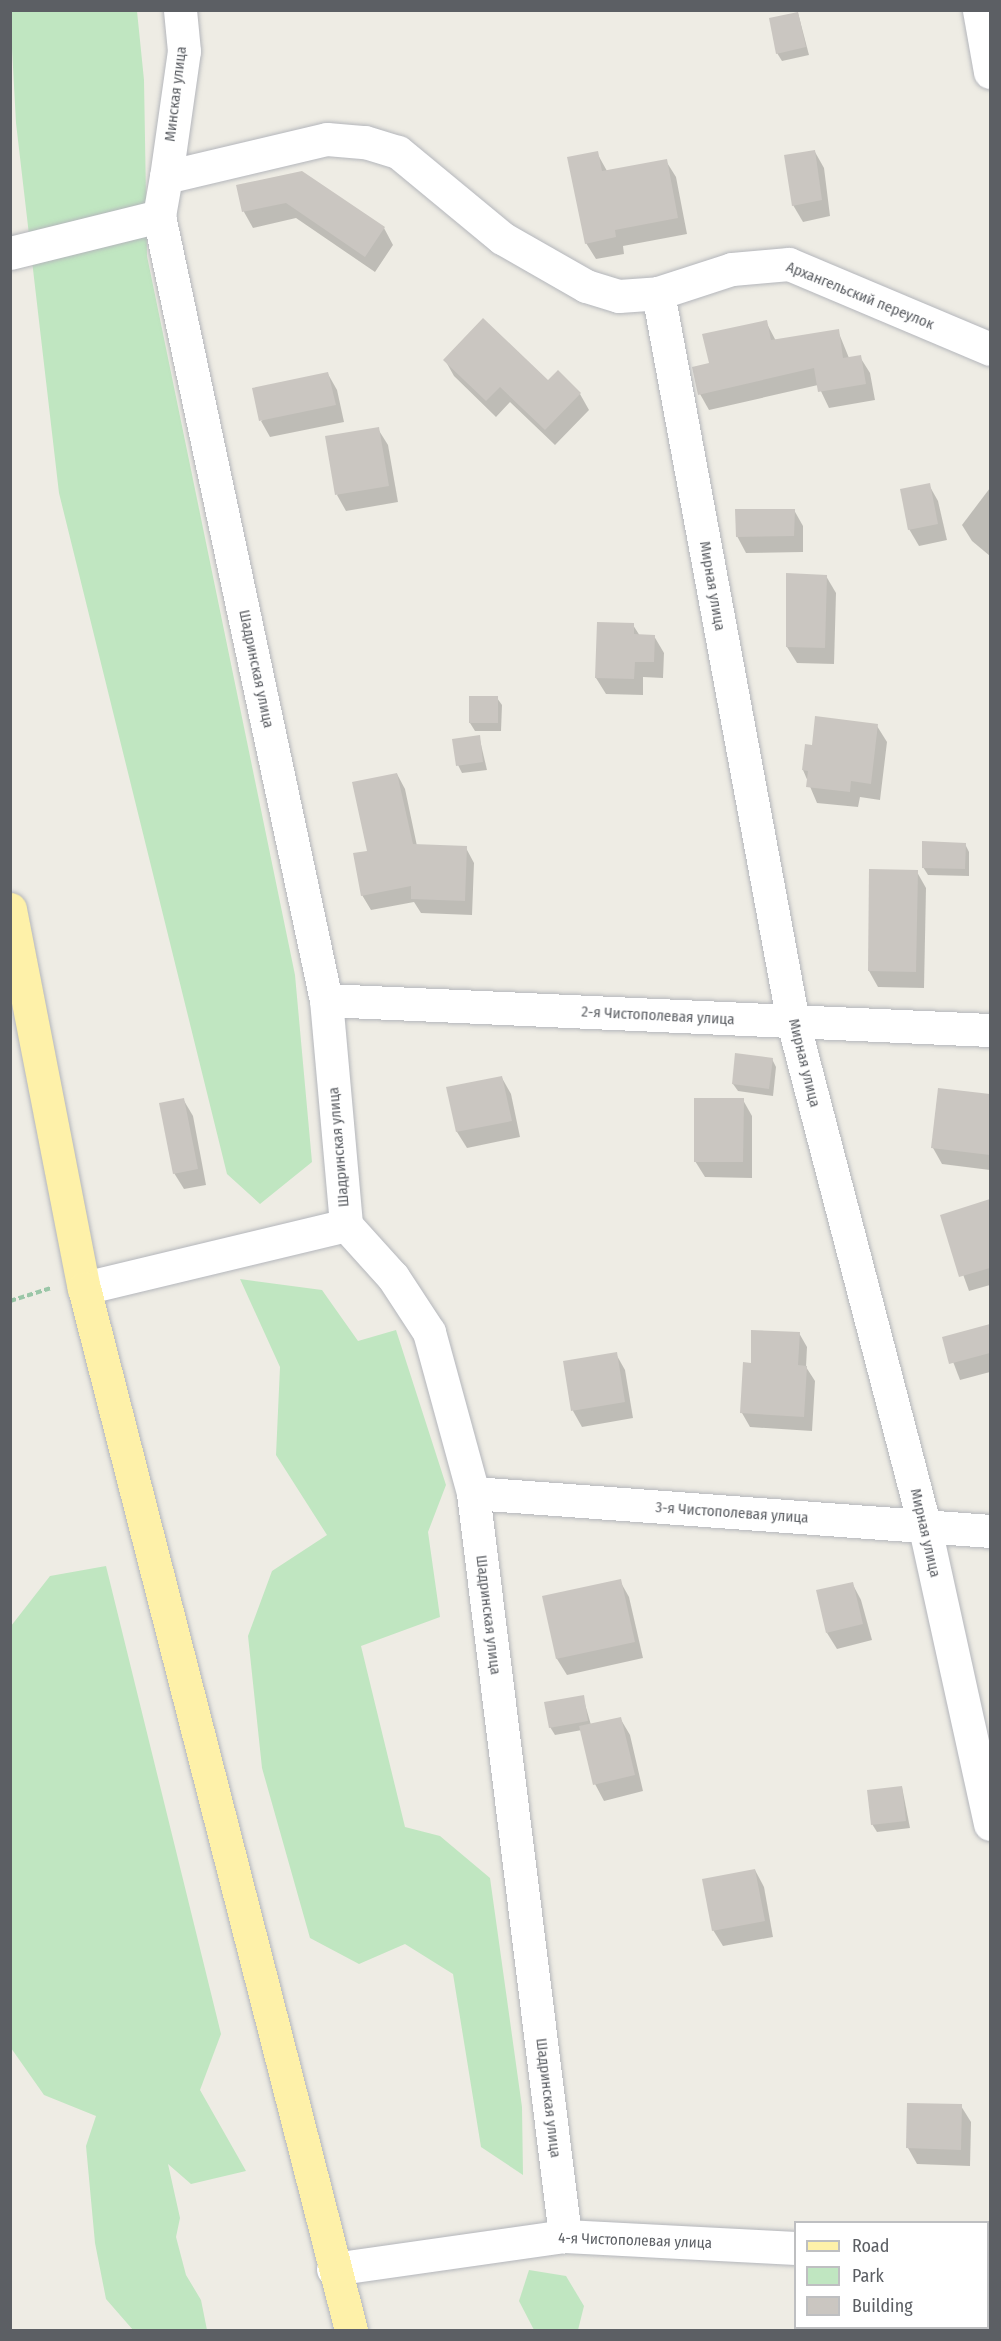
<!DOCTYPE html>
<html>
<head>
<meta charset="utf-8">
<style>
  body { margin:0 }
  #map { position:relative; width:1001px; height:2341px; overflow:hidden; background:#eeece4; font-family:"Fira Sans Condensed",sans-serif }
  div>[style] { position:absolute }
  .green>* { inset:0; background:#c0e6c1 }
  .shadow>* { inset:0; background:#0003 }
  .building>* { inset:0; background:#cac6c1 }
  .path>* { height:4px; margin-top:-2px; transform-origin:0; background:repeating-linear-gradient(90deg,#9ac6a7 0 6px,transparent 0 9px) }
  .roads { filter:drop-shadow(0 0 2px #b4b6bb) drop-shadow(0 0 2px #b4b6bb) }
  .street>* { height:33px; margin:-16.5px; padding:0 16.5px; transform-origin:16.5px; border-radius:16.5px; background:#fff }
  .primary>* { height:33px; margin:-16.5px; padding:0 16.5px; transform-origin:16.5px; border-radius:16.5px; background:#fef1a9 }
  span { translate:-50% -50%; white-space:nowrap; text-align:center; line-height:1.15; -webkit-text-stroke:4.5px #fff; paint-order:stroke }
  .street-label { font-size:15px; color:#5c5f64 }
  .frame { position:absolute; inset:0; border:12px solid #5c5f64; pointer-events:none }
  .legend { position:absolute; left:794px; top:2221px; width:195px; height:108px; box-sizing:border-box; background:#fff; border:2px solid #bebfc1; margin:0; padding:8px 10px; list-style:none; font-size:18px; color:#5c5f64 }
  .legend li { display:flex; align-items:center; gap:12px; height:30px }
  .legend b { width:30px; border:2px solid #bebfc1 }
</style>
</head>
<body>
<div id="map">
  <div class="green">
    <i style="clip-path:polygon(10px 11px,137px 11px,144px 80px,147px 256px,295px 975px,312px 1162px,260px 1204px,227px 1174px,59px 493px,16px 123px)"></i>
    <i style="clip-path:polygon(240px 1279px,322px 1290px,358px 1341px,396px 1330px,446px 1485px,428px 1532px,440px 1617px,361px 1646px,405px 1827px,440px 1836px,490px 1878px,522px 2107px,523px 2175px,481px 2147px,453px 1974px,405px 1944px,359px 1964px,310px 1938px,262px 1768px,248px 1636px,272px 1571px,327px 1535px,276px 1455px,280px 1367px)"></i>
    <i style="clip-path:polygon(106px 1566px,221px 2034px,200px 2090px,246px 2171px,191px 2184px,168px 2164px,180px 2218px,176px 2237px,186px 2275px,201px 2300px,207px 2330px,133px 2330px,106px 2299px,95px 2243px,86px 2146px,96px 2116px,44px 2095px,11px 2048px,11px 1626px,50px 1576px)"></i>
    <i style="clip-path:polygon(529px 2270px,566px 2276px,584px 2306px,578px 2330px,534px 2330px,519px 2301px)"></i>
  </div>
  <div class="shadow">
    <i style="clip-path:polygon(798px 13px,809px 55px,782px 61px,777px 53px)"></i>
    <i style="clip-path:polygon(815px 152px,824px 168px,830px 216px,803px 222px,793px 205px)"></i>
    <i style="clip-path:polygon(597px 153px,607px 171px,666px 161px,676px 177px,687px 234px,623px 246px,624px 254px,596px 259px,586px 243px)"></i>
    <i style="clip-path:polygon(238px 186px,384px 228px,393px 245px,375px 272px,296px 218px,253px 228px,244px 212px)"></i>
    <i style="clip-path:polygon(766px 322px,776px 341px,838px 331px,849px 358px,860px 357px,870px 373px,875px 400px,829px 408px,818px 385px,709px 410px,700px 394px,711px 365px)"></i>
    <i style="clip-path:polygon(445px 360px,548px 383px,580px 394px,589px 410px,555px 445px,510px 402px,496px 417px,454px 376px)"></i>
    <i style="clip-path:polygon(328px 374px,337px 390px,344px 422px,270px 437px,261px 421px)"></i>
    <i style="clip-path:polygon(378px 429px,388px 445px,398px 502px,346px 511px,337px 495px)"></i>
    <i style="clip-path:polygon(929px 485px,938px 501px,947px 540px,919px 546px,909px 529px)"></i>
    <i style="clip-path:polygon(990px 488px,990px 556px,972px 541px,962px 525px)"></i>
    <i style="clip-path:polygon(794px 510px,803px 526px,803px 552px,746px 553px,737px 536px)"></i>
    <i style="clip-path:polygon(826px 576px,836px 593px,834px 664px,797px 663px,787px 647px)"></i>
    <i style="clip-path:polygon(633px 625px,640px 636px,654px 636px,664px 653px,663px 678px,643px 677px,643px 695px,606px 694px,596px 678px)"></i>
    <i style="clip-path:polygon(497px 698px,502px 705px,501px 731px,475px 731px,470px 723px)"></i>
    <i style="clip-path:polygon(877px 726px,887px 742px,880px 800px,860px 797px,858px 807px,817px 803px,803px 770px,813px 747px)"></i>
    <i style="clip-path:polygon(479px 736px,487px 770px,462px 773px,458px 765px)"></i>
    <i style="clip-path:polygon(397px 774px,405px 789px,417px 846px,466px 848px,474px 863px,472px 915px,421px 913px,414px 902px,371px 910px,362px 895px,369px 852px)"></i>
    <i style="clip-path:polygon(965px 844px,969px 852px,969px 876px,928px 875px,923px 867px)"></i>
    <i style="clip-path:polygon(917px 872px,926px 888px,924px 988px,878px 987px,869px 971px)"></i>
    <i style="clip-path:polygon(772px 1059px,776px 1067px,773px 1096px,738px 1091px,733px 1084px)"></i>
    <i style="clip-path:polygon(502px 1078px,511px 1094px,520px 1137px,467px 1148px,457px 1132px,448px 1088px)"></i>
    <i style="clip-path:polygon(939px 1090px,990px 1096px,990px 1170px,942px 1164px,933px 1148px)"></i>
    <i style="clip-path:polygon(183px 1099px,193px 1116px,206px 1185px,184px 1189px,174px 1173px)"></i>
    <i style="clip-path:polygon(743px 1100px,752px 1116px,752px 1178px,705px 1177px,695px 1161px)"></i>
    <i style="clip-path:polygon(988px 1201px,990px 1285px,969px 1291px,942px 1216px)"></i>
    <i style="clip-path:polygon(990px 1326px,990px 1372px,960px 1380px,944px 1338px)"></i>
    <i style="clip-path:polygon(799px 1333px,807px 1347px,806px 1367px,815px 1381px,812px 1431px,750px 1427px,742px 1413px,753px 1364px)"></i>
    <i style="clip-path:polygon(616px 1354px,625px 1370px,633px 1418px,582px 1427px,573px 1411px,565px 1362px)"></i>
    <i style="clip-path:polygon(620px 1581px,629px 1597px,643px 1658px,567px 1675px,557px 1659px,544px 1598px)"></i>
    <i style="clip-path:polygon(852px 1583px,861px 1600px,872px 1640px,837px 1649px,827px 1633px)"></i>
    <i style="clip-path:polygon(583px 1697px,591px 1725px,620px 1718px,630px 1735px,643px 1791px,604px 1801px,595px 1784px,582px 1730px,555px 1735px,550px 1727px)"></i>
    <i style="clip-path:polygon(902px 1787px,910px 1828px,877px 1832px,872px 1824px)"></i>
    <i style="clip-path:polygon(755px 1870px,764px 1887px,773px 1937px,723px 1946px,713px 1930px)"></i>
    <i style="clip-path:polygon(961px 2106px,971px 2122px,970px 2166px,917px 2164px,908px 2148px)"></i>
  </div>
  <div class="building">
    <i style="clip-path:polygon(798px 12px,806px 47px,776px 54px,769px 18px)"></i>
    <i style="clip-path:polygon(815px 150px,822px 200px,792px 206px,784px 155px)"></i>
    <i style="clip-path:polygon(598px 151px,602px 171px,667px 159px,678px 218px,615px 230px,616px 237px,585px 244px,567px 157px)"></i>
    <i style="clip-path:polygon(302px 171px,385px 227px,365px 257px,286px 203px,242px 212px,236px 185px)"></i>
    <i style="clip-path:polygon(483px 318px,548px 380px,558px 370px,581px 393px,545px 430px,500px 387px,486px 401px,443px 360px)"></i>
    <i style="clip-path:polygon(767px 320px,771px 340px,839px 329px,843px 358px,861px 355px,866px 384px,818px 392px,814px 368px,698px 395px,692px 367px,709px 363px,702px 334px)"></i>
    <i style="clip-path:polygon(328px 372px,336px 405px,259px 421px,252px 388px)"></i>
    <i style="clip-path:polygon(379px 427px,389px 486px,335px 495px,325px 436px)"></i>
    <i style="clip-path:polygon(930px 483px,938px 524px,908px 530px,900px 489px)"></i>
    <i style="clip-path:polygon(735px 509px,795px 509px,794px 536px,736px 537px)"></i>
    <i style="clip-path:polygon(786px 573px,827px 575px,825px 648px,786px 647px)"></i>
    <i style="clip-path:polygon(597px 622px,634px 623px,634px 634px,655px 635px,654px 662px,635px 662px,634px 679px,595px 678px)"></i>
    <i style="clip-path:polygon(469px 696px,498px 696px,498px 723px,469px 723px)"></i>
    <i style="clip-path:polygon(815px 716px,878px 724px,871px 784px,851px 781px,850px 792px,806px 787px,808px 771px,802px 770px,805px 744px,812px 745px)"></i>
    <i style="clip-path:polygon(480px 735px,483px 762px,456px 766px,452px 739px)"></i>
    <i style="clip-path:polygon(397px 773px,413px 844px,467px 846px,465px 901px,411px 899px,411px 886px,361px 896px,353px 853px,367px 851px,352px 782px)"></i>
    <i style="clip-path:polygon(922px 841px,966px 843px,965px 869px,922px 868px)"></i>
    <i style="clip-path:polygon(869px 869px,918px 870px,916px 972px,868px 971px)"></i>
    <i style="clip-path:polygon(735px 1053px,773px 1058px,769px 1089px,732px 1084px)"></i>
    <i style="clip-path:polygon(502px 1076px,512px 1121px,456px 1132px,446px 1087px)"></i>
    <i style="clip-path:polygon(938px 1088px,990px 1094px,990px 1155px,931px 1148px)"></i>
    <i style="clip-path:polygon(184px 1098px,198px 1169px,173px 1174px,159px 1103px)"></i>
    <i style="clip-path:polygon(694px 1098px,744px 1098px,743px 1162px,694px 1162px)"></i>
    <i style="clip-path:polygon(990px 1199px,990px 1268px,959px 1277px,940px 1215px)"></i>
    <i style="clip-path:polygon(990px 1324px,990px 1353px,949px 1364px,942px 1337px)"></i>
    <i style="clip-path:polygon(751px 1330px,800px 1332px,798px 1365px,807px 1366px,804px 1417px,740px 1413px,743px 1362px,751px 1363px)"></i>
    <i style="clip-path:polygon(617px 1352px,625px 1402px,571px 1411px,563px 1361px)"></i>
    <i style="clip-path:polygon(621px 1579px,635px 1642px,556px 1659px,542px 1596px)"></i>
    <i style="clip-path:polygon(853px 1582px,863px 1624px,826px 1633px,816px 1590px)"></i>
    <i style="clip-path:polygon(584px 1695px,588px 1721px,549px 1728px,544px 1702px)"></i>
    <i style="clip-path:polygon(621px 1717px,635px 1775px,593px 1785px,579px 1726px)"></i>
    <i style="clip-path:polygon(902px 1786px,906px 1821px,871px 1825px,867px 1790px)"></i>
    <i style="clip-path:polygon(755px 1869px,765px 1921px,712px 1931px,702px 1879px)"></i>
    <i style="clip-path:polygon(907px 2103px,962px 2104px,961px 2150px,906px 2148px)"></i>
  </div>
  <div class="path">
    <i style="left:10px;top:1301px;width:43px;rotate:-17.6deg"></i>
  </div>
  <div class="roads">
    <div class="street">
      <i style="left:979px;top:10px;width:63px;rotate:79.9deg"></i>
      <i style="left:166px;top:177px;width:127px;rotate:-81.9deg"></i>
      <i style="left:184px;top:51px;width:41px;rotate:-95.6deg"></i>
      <i style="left:159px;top:216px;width:802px;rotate:77.98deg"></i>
      <i style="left:326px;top:1000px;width:226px;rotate:84.9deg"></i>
      <i style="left:346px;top:1225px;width:70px;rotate:47.9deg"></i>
      <i style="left:393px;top:1277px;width:66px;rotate:56.8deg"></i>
      <i style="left:429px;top:1332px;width:167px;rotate:74.7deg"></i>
      <i style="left:473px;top:1493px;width:749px;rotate:82.94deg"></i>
      <i style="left:10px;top:253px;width:154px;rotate:-13.9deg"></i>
      <i style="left:159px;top:216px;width:40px;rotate:-80deg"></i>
      <i style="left:166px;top:177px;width:165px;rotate:-13.3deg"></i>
      <i style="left:327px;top:139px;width:38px;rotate:5deg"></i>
      <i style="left:365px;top:142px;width:34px;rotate:17deg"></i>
      <i style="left:398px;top:152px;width:135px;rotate:39.6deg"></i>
      <i style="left:502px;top:238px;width:97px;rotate:29.7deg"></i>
      <i style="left:586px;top:286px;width:34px;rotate:17deg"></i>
      <i style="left:619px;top:296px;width:39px;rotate:-4deg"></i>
      <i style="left:658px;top:293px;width:78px;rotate:-18deg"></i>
      <i style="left:732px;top:269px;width:57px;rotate:-5deg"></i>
      <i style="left:789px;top:264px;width:218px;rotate:22.9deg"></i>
      <i style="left:658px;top:293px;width:741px;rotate:79.51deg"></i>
      <i style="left:793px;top:1022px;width:523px;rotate:75.38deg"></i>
      <i style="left:925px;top:1528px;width:303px;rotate:77.6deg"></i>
      <i style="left:326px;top:1000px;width:665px;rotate:2.59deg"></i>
      <i style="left:84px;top:1288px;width:269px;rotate:-13.5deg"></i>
      <i style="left:473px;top:1493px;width:518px;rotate:4.2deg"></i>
      <i style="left:988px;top:2258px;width:2px"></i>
      <i style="left:333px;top:2269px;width:234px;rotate:-8.1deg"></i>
      <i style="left:565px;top:2236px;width:231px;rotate:3deg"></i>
    </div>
    <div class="primary">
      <i style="left:10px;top:909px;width:386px;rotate:79deg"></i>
      <i style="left:84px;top:1288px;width:1076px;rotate:75.63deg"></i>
    </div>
  </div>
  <div class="street-label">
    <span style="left:176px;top:94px;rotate:-83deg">Минская улица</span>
    <span style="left:860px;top:296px;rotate:22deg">Архангельский переулок</span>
    <span style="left:712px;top:586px;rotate:80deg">Мирная улица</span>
    <span style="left:256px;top:669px;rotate:78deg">Шадринская улица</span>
    <span style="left:658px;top:1016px;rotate:3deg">2-я Чистополевая улица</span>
    <span style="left:804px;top:1063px;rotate:76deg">Мирная улица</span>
    <span style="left:339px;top:1147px;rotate:-95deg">Шадринская улица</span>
    <span style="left:732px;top:1513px;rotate:4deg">3-я Чистополевая улица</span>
    <span style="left:925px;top:1533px;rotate:77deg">Мирная улица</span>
    <span style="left:488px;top:1615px;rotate:83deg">Шадринская улица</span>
    <span style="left:548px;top:2098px;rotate:83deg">Шадринская улица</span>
    <span style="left:635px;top:2241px;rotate:2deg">4-я Чистополевая улица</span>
  </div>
  <div class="frame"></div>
  <ul class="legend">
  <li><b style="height:8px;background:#fef1a9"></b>Road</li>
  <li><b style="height:16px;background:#c0e6c1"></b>Park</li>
  <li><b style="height:16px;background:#cac6c1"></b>Building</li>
  </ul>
</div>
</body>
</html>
